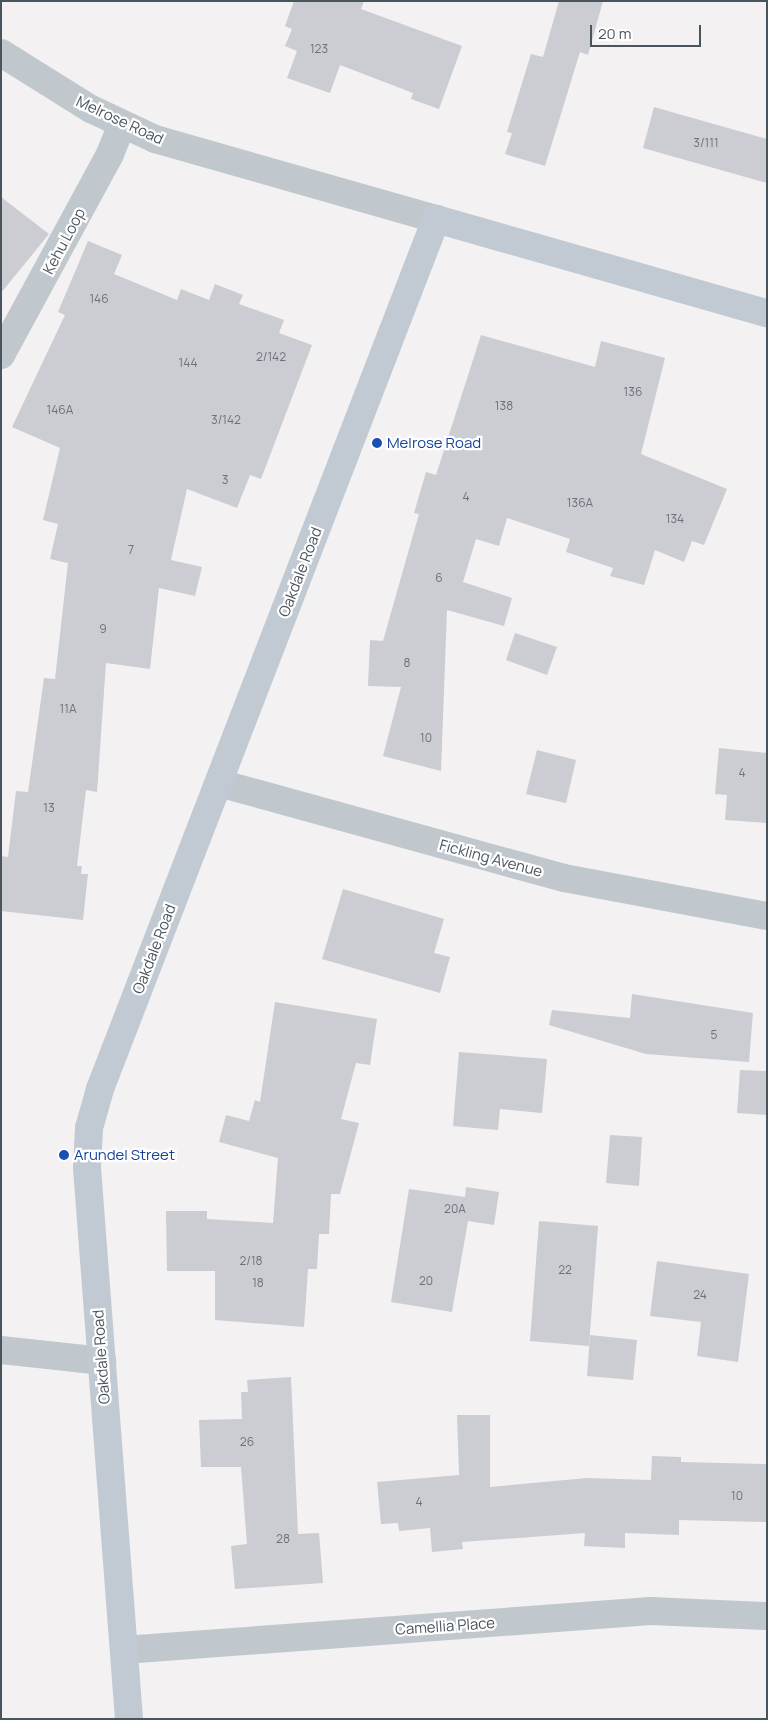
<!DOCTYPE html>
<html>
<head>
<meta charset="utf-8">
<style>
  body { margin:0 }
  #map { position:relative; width:768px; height:1720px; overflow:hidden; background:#f3f1f1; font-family:Manrope,sans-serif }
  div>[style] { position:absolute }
  .building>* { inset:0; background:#cbcdd3 }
  .street>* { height:28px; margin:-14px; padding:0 14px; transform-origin:14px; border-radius:14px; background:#c0c8ce }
  .secondary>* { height:28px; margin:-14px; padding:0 14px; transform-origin:14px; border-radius:14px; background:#c1c9d3 }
  .dots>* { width:14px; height:14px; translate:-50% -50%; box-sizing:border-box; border:2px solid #fff; border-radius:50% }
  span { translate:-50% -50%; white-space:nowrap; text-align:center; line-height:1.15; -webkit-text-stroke:4.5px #fff; paint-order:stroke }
  .number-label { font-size:12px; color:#6a727a }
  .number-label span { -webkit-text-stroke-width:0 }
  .street-label { font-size:15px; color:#4a545d }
  .transit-label { font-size:15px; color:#164399 }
  .left { translate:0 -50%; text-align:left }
  .frame { position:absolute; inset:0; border:2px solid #4a545d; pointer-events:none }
  .scale { position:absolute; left:590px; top:25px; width:111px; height:22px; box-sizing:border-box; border:2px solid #4a545d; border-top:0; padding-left:6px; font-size:15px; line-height:18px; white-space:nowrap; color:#4a545d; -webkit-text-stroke:4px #fff; paint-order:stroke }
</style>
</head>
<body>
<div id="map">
  <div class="building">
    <i style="clip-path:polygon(294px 1px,364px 1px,361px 9px,462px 46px,439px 109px,411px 99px,413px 93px,340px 65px,330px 93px,287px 78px,297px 51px,285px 46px,292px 29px,285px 26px)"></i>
    <i style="clip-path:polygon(559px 1px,603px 1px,588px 55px,580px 52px,545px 166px,505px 154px,512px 133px,507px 132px,531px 54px,543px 57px)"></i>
    <i style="clip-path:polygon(654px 107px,767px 139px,767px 183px,643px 148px)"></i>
    <i style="clip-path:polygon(1px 197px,49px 234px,1px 293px)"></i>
    <i style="clip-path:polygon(88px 241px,122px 255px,114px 274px,177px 300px,181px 289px,209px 300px,215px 284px,243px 295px,239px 304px,284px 320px,279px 333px,312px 345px,261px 479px,250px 475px,237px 508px,187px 489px,171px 560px,202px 567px,195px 596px,159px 588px,150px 669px,106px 663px,97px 792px,86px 790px,77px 866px,82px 866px,81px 874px,88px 874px,83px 920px,1px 911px,1px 856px,8px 857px,16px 791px,28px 792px,44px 678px,55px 679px,68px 563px,50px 559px,58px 524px,43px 520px,60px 448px,12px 427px,65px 315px,58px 312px)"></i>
    <i style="clip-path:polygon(481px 335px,595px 367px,601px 341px,665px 358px,641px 454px,727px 489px,704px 545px,692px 541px,684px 562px,655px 550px,644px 585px,610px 576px,613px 568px,566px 552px,570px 539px,507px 518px,499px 546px,476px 539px,463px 582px,512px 598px,504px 626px,447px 610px,441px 771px,383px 756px,401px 687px,368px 686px,370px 640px,383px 641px,419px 514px,414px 513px,426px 472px,436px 475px)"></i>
    <i style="clip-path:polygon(515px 633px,557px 647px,547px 675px,506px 660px)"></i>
    <i style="clip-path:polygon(719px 748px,767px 753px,767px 823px,725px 820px,727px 795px,715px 794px)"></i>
    <i style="clip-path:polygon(537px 750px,576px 760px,566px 803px,526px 794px)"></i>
    <i style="clip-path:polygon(343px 889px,444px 919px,434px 953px,450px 957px,440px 993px,322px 959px)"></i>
    <i style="clip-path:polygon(632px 994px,753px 1013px,749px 1062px,646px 1054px,549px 1025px,552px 1010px,630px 1018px)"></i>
    <i style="clip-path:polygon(275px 1002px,377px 1019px,370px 1065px,356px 1063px,341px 1119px,359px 1123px,340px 1194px,331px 1194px,329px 1234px,319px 1234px,317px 1269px,308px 1269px,304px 1327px,215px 1320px,215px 1271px,167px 1271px,166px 1211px,207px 1211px,207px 1219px,273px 1223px,278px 1158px,219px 1142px,226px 1115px,249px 1121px,255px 1100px,260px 1102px)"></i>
    <i style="clip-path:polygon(459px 1052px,547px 1059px,542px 1113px,500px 1109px,498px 1130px,453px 1126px)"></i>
    <i style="clip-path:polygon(740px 1070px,767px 1071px,767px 1115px,737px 1113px)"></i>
    <i style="clip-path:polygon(610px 1135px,642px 1137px,639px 1186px,606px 1183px)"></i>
    <i style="clip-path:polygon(466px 1187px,499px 1192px,494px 1225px,468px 1221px,452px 1312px,391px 1302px,409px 1189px,465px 1197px)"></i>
    <i style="clip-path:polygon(539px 1221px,598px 1226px,589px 1346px,530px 1341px)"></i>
    <i style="clip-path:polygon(657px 1261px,749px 1274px,738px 1362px,697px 1356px,701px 1322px,650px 1316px)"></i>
    <i style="clip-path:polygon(590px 1335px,637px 1340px,633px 1380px,587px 1376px)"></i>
    <i style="clip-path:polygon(291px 1377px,298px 1534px,319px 1533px,323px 1583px,235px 1589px,231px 1546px,247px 1544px,241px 1467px,201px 1467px,199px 1420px,242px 1419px,241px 1392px,248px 1392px,247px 1380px)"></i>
    <i style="clip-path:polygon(457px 1415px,490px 1415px,490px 1487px,587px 1478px,651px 1480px,652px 1456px,681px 1457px,681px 1462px,767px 1464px,767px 1522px,679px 1520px,679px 1535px,625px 1533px,625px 1548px,584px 1546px,585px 1533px,462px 1542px,463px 1549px,432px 1552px,430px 1528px,399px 1531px,398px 1523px,381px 1524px,377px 1482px,459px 1475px)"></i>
  </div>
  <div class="street">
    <i style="left:1px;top:53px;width:106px;rotate:31.9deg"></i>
    <i style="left:91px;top:109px;width:71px;rotate:25.1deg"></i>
    <i style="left:155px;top:139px;width:292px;rotate:15.9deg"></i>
    <i style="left:1px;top:355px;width:229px;rotate:-61.5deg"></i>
    <i style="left:110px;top:154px;width:32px;rotate:-68deg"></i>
    <i style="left:219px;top:783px;width:358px;rotate:15.4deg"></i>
    <i style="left:564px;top:878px;width:207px;rotate:10.6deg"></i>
    <i style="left:1px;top:1350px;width:102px;rotate:6.2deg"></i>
    <i style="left:124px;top:1650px;width:528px;rotate:-4.23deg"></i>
    <i style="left:651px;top:1611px;width:116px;rotate:2.5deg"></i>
  </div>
  <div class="secondary">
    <i style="left:129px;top:1719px;width:553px;rotate:-94.36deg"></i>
    <i style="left:87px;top:1168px;width:40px;rotate:-87.1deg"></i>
    <i style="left:89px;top:1128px;width:41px;rotate:-74.2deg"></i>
    <i style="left:100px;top:1089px;width:933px;rotate:-68.88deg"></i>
    <i style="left:436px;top:219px;width:344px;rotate:15.9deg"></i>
  </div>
  <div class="dots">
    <i style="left:377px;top:443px;background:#1a4fb4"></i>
    <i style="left:64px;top:1155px;background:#1a4fb4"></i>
  </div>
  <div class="number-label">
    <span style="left:319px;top:49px">123</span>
    <span style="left:706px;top:143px">3/111</span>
    <span style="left:99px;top:299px">146</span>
    <span style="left:271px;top:357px">2/142</span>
    <span style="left:188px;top:363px">144</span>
    <span style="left:633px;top:392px">136</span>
    <span style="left:504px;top:406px">138</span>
    <span style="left:60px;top:410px">146A</span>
    <span style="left:226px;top:420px">3/142</span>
    <span style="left:225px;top:480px">3</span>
    <span style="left:466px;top:497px">4</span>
    <span style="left:580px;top:503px">136A</span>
    <span style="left:675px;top:519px">134</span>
    <span style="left:131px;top:550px">7</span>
    <span style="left:439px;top:578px">6</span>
    <span style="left:103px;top:629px">9</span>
    <span style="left:407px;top:663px">8</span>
    <span style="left:68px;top:709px">11A</span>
    <span style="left:426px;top:738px">10</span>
    <span style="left:742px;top:773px">4</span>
    <span style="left:49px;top:808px">13</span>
    <span style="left:714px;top:1035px">5</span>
    <span style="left:455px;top:1209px">20A</span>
    <span style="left:251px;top:1261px">2/18</span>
    <span style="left:565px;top:1270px">22</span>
    <span style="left:426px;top:1281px">20</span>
    <span style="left:258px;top:1283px">18</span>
    <span style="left:700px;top:1295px">24</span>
    <span style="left:247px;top:1442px">26</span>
    <span style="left:737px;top:1496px">10</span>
    <span style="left:419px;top:1502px">4</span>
    <span style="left:283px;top:1539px">28</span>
  </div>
  <div class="street-label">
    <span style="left:120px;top:120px;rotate:25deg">Melrose Road</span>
    <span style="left:64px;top:241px;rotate:-62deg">Kehu Loop</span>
    <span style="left:300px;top:572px;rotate:-69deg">Oakdale Road</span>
    <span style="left:491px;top:858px;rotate:15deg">Fickling Avenue</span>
    <span style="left:154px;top:949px;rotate:-69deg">Oakdale Road</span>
    <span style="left:101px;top:1357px;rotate:-94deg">Oakdale Road</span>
    <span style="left:445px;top:1626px;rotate:-4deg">Camellia Place</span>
  </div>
  <div class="transit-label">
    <span class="left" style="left:387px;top:443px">Melrose Road</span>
    <span class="left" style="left:74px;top:1155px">Arundel Street</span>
  </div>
  <div class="frame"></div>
  <div class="scale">20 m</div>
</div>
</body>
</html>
